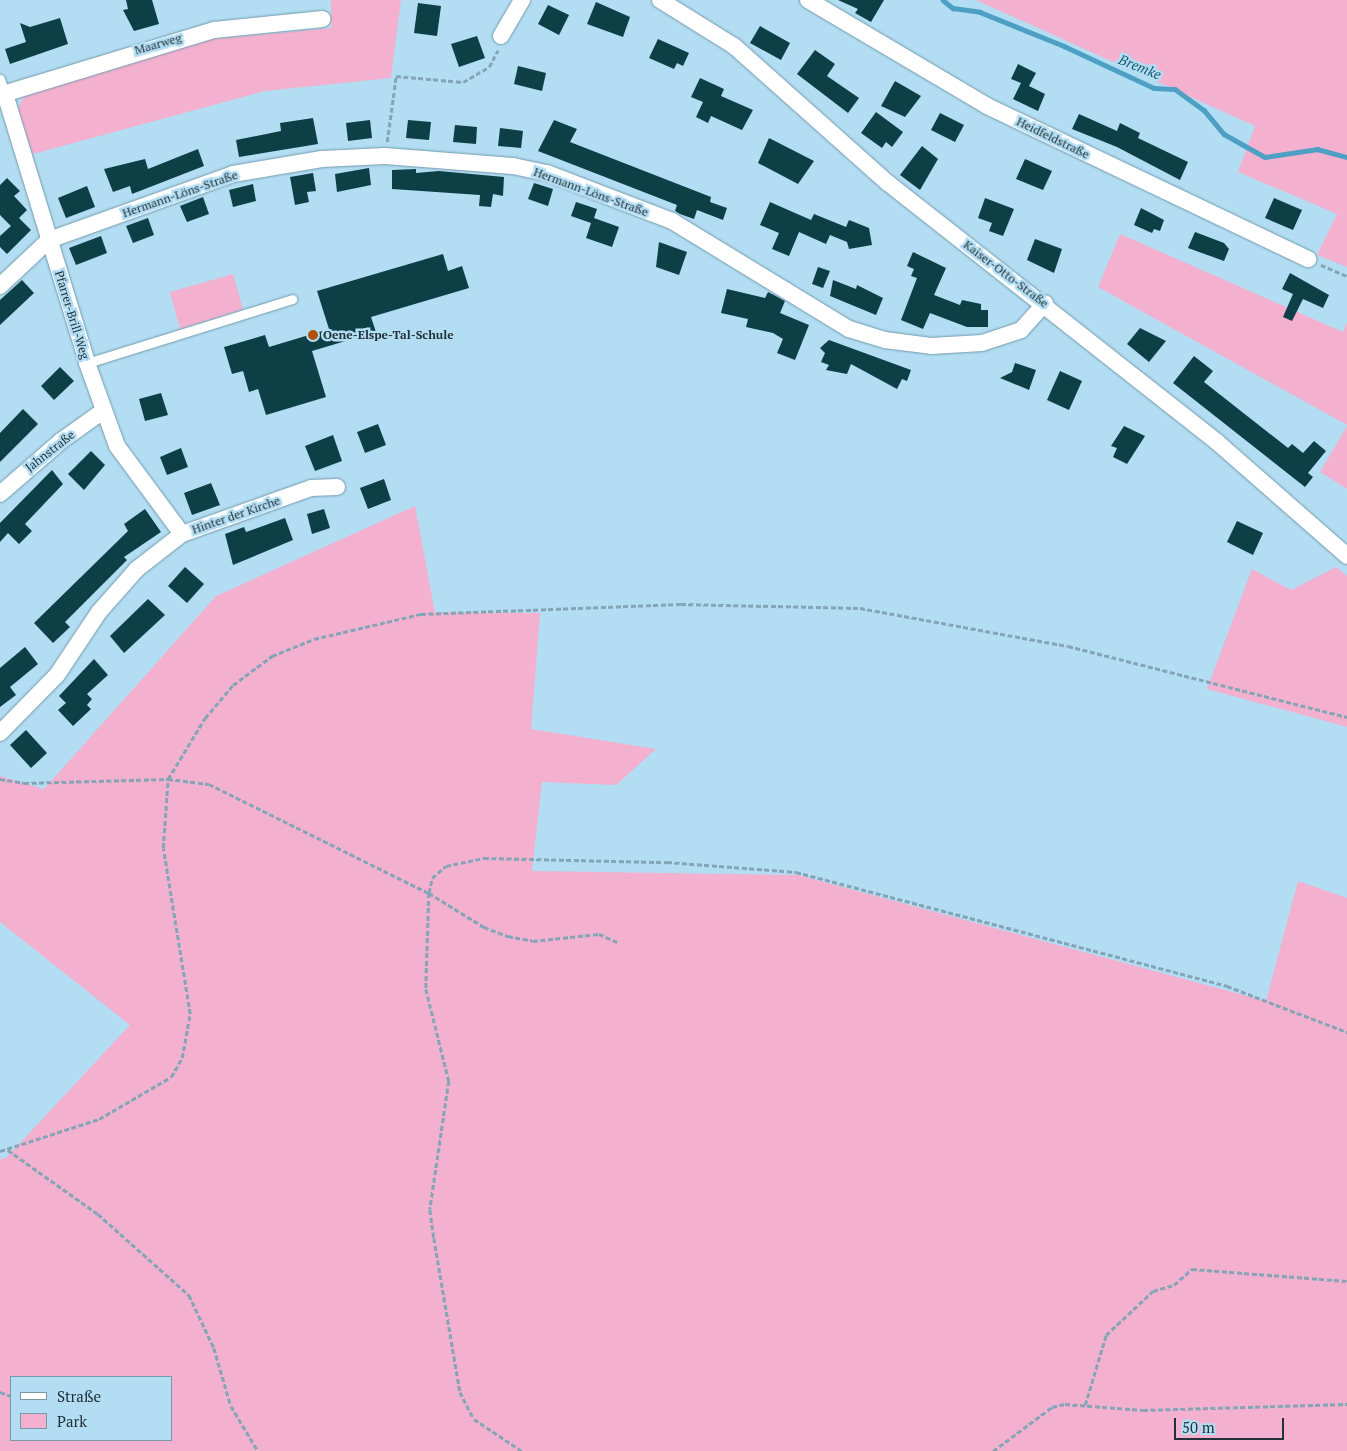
<!DOCTYPE html>
<html>
<head>
<meta charset="utf-8">
<style>
  body { margin:0 }
  #map { position:relative; width:1347px; height:1451px; overflow:hidden; background:#b3ddf2; font-family:"PT Serif",serif }
  div>[style] { position:absolute }
  .green>* { inset:0; background:#f3b1cf }
  .stream>* { height:4.5px; margin:-2.25px; padding:0 2.25px; transform-origin:2.25px; border-radius:2.25px; background:#4d9fc4 }
  .building>* { inset:0; background:#0d3f47 }
  .path>* { height:2.5px; margin-top:-1.25px; transform-origin:0; background:repeating-linear-gradient(90deg,#83a5b6 0 5px,transparent 0 7.5px) }
  .roads { filter:drop-shadow(0 0 1px #739aae) drop-shadow(0 0 1px #739aae) }
  .service>* { height:9px; margin:-4.5px; padding:0 4.5px; transform-origin:4.5px; border-radius:4.5px; background:#fff }
  .minor>* { height:16px; margin:-8px; padding:0 8px; transform-origin:8px; border-radius:8px; background:#fff }
  .dots>* { width:14px; height:14px; translate:-50% -50%; box-sizing:border-box; border:2px solid #b3ddf2; border-radius:50% }
  span { translate:-50% -50%; white-space:nowrap; text-align:center; line-height:1.15; -webkit-text-stroke:5px #b3ddf2; paint-order:stroke }
  .street-label { font-size:12px; color:#213139 }
  .poi-label { font-size:12px; color:#213139; font-weight:700 }
  .left { translate:0 -50%; text-align:left }
  .water-label { font-size:14px; color:#195873; font-style:italic }
  .legend { position:absolute; left:10px; top:1376px; width:162px; height:65px; box-sizing:border-box; background:#b3ddf2; border:1px solid #7998a8; margin:0; padding:6px 9px; list-style:none; font-size:15px; color:#213139 }
  .legend li { display:flex; align-items:center; gap:10px; height:25px }
  .legend b { width:25px; border:1px solid #7998a8 }
  .scale { position:absolute; left:1174px; top:1418px; width:110px; height:22px; box-sizing:border-box; border:2px solid #213139; border-top:0; padding-left:6px; font-size:15px; line-height:18px; white-space:nowrap; color:#213139; -webkit-text-stroke:4px #b3ddf2; paint-order:stroke }
</style>
</head>
<body>
<div id="map">
  <div class="green">
    <i style="clip-path:polygon(331px 0,401px 0,391px 78px,265px 91px,33px 154px,17px 111px,25px 94px,213px 39px,331px 28px)"></i>
    <i style="clip-path:polygon(976px 0,1347px 0,1347px 267px,1317px 255px,1337px 214px,1238px 172px,1255px 126px)"></i>
    <i style="clip-path:polygon(1120px 234px,1343px 332px,1347px 322px,1347px 425px,1098px 287px)"></i>
    <i style="clip-path:polygon(233px 274px,243px 309px,180px 329px,170px 292px)"></i>
    <i style="clip-path:polygon(1347px 426px,1347px 489px,1320px 472px)"></i>
    <i style="clip-path:polygon(evenodd,415px 506px,435px 612px,540px 613px,531px 729px,656px 749px,616px 785px,542px 782px,532px 871px,798px 875px,1266px 1001px,1298px 881px,1347px 898px,1347px 1451px,0 1451px,0 1159px,6px 1158px,130px 1025px,0 922px,0 776px,44px 789px,216px 596px,415px 506px,171px 1377px,171px 1440px,11px 1440px,11px 1377px,171px 1377px)"></i>
    <i style="clip-path:polygon(1336px 567px,1347px 576px,1347px 727px,1207px 689px,1252px 569px,1291px 590px)"></i>
  </div>
  <div class="stream">
    <i style="left:943px;top:0;width:13px;rotate:39deg"></i>
    <i style="left:953px;top:8px;width:27px;rotate:8deg"></i>
    <i style="left:980px;top:12px;width:91px;rotate:22deg"></i>
    <i style="left:1064px;top:46px;width:99px;rotate:25deg"></i>
    <i style="left:1154px;top:88px;width:21px;rotate:3deg"></i>
    <i style="left:1175px;top:89px;width:36px;rotate:36deg"></i>
    <i style="left:1204px;top:110px;width:31px;rotate:50deg"></i>
    <i style="left:1224px;top:134px;width:47px;rotate:29.3deg"></i>
    <i style="left:1265px;top:157px;width:53px;rotate:-8.7deg"></i>
    <i style="left:1317px;top:149px;width:31px;rotate:15deg"></i>
  </div>
  <div class="building">
    <i style="clip-path:polygon(126px 0,152px 0,159px 24px,134px 31px,123px 10px,128px 9px)"></i>
    <i style="clip-path:polygon(838px 0,884px 0,871px 22px,855px 13px,858px 9px)"></i>
    <i style="clip-path:polygon(596px 2px,630px 17px,623px 37px,587px 24px)"></i>
    <i style="clip-path:polygon(418px 3px,441px 6px,437px 36px,414px 33px)"></i>
    <i style="clip-path:polygon(548px 5px,569px 15px,559px 35px,538px 24px)"></i>
    <i style="clip-path:polygon(60px 18px,68px 44px,10px 64px,5px 49px,26px 42px,20px 23px,30px 27px)"></i>
    <i style="clip-path:polygon(760px 26px,790px 43px,781px 60px,750px 43px)"></i>
    <i style="clip-path:polygon(477px 36px,485px 58px,459px 67px,451px 44px)"></i>
    <i style="clip-path:polygon(658px 39px,689px 53px,683px 66px,677px 63px,674px 69px,649px 58px)"></i>
    <i style="clip-path:polygon(815px 50px,835px 64px,827px 76px,859px 98px,848px 113px,797px 74px)"></i>
    <i style="clip-path:polygon(1018px 64px,1036px 73px,1029px 86px,1045px 94px,1038px 111px,1013px 99px,1021px 83px,1011px 79px)"></i>
    <i style="clip-path:polygon(518px 66px,546px 73px,542px 91px,514px 84px)"></i>
    <i style="clip-path:polygon(700px 78px,724px 89px,721px 96px,753px 110px,742px 130px,711px 116px,708px 123px,696px 117px,703px 102px,691px 97px)"></i>
    <i style="clip-path:polygon(895px 81px,921px 96px,905px 117px,881px 106px)"></i>
    <i style="clip-path:polygon(876px 112px,903px 132px,892px 147px,886px 142px,882px 148px,861px 133px)"></i>
    <i style="clip-path:polygon(940px 113px,964px 125px,955px 142px,931px 130px)"></i>
    <i style="clip-path:polygon(1079px 114px,1117px 131px,1120px 123px,1140px 133px,1138px 138px,1188px 162px,1180px 180px,1117px 147px,1072px 129px)"></i>
    <i style="clip-path:polygon(313px 118px,318px 144px,239px 157px,236px 140px,281px 131px,280px 123px)"></i>
    <i style="clip-path:polygon(370px 120px,372px 138px,348px 141px,346px 123px)"></i>
    <i style="clip-path:polygon(408px 120px,431px 122px,429px 140px,406px 138px)"></i>
    <i style="clip-path:polygon(554px 120px,577px 129px,570px 142px,711px 197px,710px 202px,727px 208px,723px 220px,697px 210px,694px 219px,680px 214px,675px 211px,677px 205px,538px 151px)"></i>
    <i style="clip-path:polygon(455px 125px,477px 127px,476px 144px,453px 142px)"></i>
    <i style="clip-path:polygon(500px 128px,523px 131px,521px 148px,498px 146px)"></i>
    <i style="clip-path:polygon(769px 138px,814px 161px,798px 184px,758px 163px)"></i>
    <i style="clip-path:polygon(922px 146px,938px 159px,920px 190px,900px 175px)"></i>
    <i style="clip-path:polygon(198px 149px,204px 166px,132px 194px,130px 186px,113px 192px,104px 169px,145px 159px,148px 169px)"></i>
    <i style="clip-path:polygon(1025px 159px,1052px 171px,1043px 190px,1016px 179px)"></i>
    <i style="clip-path:polygon(369px 168px,371px 185px,337px 192px,335px 174px)"></i>
    <i style="clip-path:polygon(416px 169px,416px 173px,439px 171px,504px 177px,503px 196px,493px 194px,491px 207px,479px 206px,480px 195px,392px 189px,392px 170px)"></i>
    <i style="clip-path:polygon(313px 173px,316px 191px,307px 192px,309px 202px,295px 205px,290px 177px)"></i>
    <i style="clip-path:polygon(7px 178px,20px 191px,14px 196px,27px 210px,19px 218px,31px 230px,7px 254px,0 247px,0 236px,11px 226px,0 215px,0 185px)"></i>
    <i style="clip-path:polygon(534px 183px,553px 189px,548px 206px,528px 199px)"></i>
    <i style="clip-path:polygon(253px 184px,256px 201px,233px 207px,229px 190px)"></i>
    <i style="clip-path:polygon(87px 186px,95px 207px,66px 218px,58px 198px)"></i>
    <i style="clip-path:polygon(203px 197px,209px 214px,187px 222px,180px 206px)"></i>
    <i style="clip-path:polygon(985px 198px,1014px 209px,1003px 236px,989px 231px,992px 223px,978px 218px)"></i>
    <i style="clip-path:polygon(1274px 198px,1302px 210px,1293px 230px,1265px 218px)"></i>
    <i style="clip-path:polygon(576px 202px,597px 209px,594px 218px,619px 227px,612px 247px,586px 238px,591px 223px,571px 216px)"></i>
    <i style="clip-path:polygon(770px 202px,811px 220px,814px 214px,846px 227px,849px 220px,869px 228px,872px 245px,849px 249px,847px 242px,830px 235px,826px 244px,799px 232px,789px 256px,772px 249px,779px 233px,760px 225px)"></i>
    <i style="clip-path:polygon(1141px 208px,1164px 220px,1160px 231px,1154px 229px,1152px 233px,1134px 225px)"></i>
    <i style="clip-path:polygon(148px 218px,154px 235px,133px 243px,126px 226px)"></i>
    <i style="clip-path:polygon(1195px 232px,1224px 243px,1229px 249px,1224px 261px,1188px 248px)"></i>
    <i style="clip-path:polygon(101px 236px,107px 253px,76px 265px,69px 248px)"></i>
    <i style="clip-path:polygon(1035px 239px,1062px 249px,1054px 273px,1027px 260px)"></i>
    <i style="clip-path:polygon(659px 242px,687px 252px,679px 275px,656px 267px)"></i>
    <i style="clip-path:polygon(913px 252px,946px 268px,934px 295px,960px 305px,962px 300px,981px 304px,981px 310px,988px 310px,988px 327px,967px 327px,930px 313px,923px 329px,901px 320px,917px 278px,911px 276px,914px 269px,907px 266px)"></i>
    <i style="clip-path:polygon(443px 254px,448px 271px,462px 266px,469px 288px,371px 317px,376px 332px,312px 351px,326px 397px,266px 415px,258px 389px,249px 392px,243px 371px,232px 374px,224px 347px,265px 335px,269px 347px,329px 329px,317px 291px)"></i>
    <i style="clip-path:polygon(818px 267px,830px 271px,823px 288px,812px 284px)"></i>
    <i style="clip-path:polygon(1290px 273px,1329px 295px,1323px 308px,1303px 299px,1292px 321px,1283px 317px,1293px 294px,1282px 289px)"></i>
    <i style="clip-path:polygon(22px 280px,34px 293px,0 325px,0 300px)"></i>
    <i style="clip-path:polygon(833px 280px,856px 289px,857px 285px,883px 298px,876px 315px,830px 296px)"></i>
    <i style="clip-path:polygon(727px 289px,765px 298px,768px 292px,774px 295px,785px 301px,780px 313px,809px 325px,795px 360px,777px 353px,783px 339px,773px 333px,746px 327px,748px 319px,721px 313px)"></i>
    <i style="clip-path:polygon(1140px 328px,1166px 341px,1149px 362px,1127px 344px)"></i>
    <i style="clip-path:polygon(829px 340px,911px 370px,907px 381px,902px 379px,897px 389px,851px 364px,847px 374px,826px 370px,829px 365px,821px 362px,825px 353px,820px 348px)"></i>
    <i style="clip-path:polygon(1194px 356px,1213px 371px,1204px 382px,1288px 448px,1292px 444px,1303px 453px,1314px 441px,1326px 451px,1308px 473px,1313px 477px,1305px 487px,1173px 383px)"></i>
    <i style="clip-path:polygon(1015px 363px,1036px 370px,1029px 390px,1000px 378px,1012px 372px)"></i>
    <i style="clip-path:polygon(60px 367px,74px 381px,54px 400px,41px 386px)"></i>
    <i style="clip-path:polygon(1060px 371px,1082px 381px,1069px 410px,1047px 400px)"></i>
    <i style="clip-path:polygon(161px 393px,168px 415px,145px 421px,139px 399px)"></i>
    <i style="clip-path:polygon(23px 409px,38px 424px,0 462px,0 433px)"></i>
    <i style="clip-path:polygon(378px 424px,386px 445px,365px 453px,357px 432px)"></i>
    <i style="clip-path:polygon(1124px 426px,1145px 436px,1127px 464px,1113px 457px,1117px 448px,1111px 446px)"></i>
    <i style="clip-path:polygon(333px 435px,342px 461px,315px 471px,305px 446px)"></i>
    <i style="clip-path:polygon(181px 448px,188px 467px,167px 475px,160px 457px)"></i>
    <i style="clip-path:polygon(91px 451px,105px 465px,84px 490px,68px 474px)"></i>
    <i style="clip-path:polygon(52px 470px,63px 484px,25px 524px,32px 531px,19px 544px,8px 533px,0 542px,0 523px)"></i>
    <i style="clip-path:polygon(384px 479px,391px 500px,368px 509px,360px 488px)"></i>
    <i style="clip-path:polygon(211px 483px,220px 505px,192px 515px,184px 493px)"></i>
    <i style="clip-path:polygon(145px 509px,161px 532px,124px 557px,127px 560px,65px 622px,70px 627px,53px 643px,34px 623px,128px 531px,124px 524px)"></i>
    <i style="clip-path:polygon(324px 509px,330px 528px,312px 534px,307px 514px)"></i>
    <i style="clip-path:polygon(285px 518px,293px 540px,233px 565px,225px 534px,244px 527px,246px 532px)"></i>
    <i style="clip-path:polygon(1237px 521px,1263px 533px,1253px 555px,1227px 542px)"></i>
    <i style="clip-path:polygon(185px 567px,204px 584px,187px 603px,168px 586px)"></i>
    <i style="clip-path:polygon(148px 599px,165px 615px,124px 653px,110px 636px)"></i>
    <i style="clip-path:polygon(25px 647px,38px 664px,10px 687px,16px 695px,0 707px,0 668px)"></i>
    <i style="clip-path:polygon(94px 659px,108px 675px,87px 694px,92px 699px,87px 705px,91px 709px,73px 726px,58px 710px,66px 703px,59px 696px)"></i>
    <i style="clip-path:polygon(26px 730px,47px 753px,31px 768px,10px 745px)"></i>
  </div>
  <div class="path">
    <i style="left:387px;top:142px;width:67px;rotate:-82.2deg"></i>
    <i style="left:396px;top:76px;width:67px;rotate:5.1deg"></i>
    <i style="left:463px;top:82px;width:30px;rotate:-30deg"></i>
    <i style="left:489px;top:67px;width:19px;rotate:-62deg"></i>
    <i style="left:1321px;top:265px;width:28px;rotate:23deg"></i>
    <i style="left:0;top:779px;width:24px;rotate:9deg"></i>
    <i style="left:24px;top:783px;width:144px;rotate:-1.6deg"></i>
    <i style="left:168px;top:779px;width:41px;rotate:7deg"></i>
    <i style="left:209px;top:784px;width:246px;rotate:26.4deg"></i>
    <i style="left:429px;top:893px;width:15px;rotate:-79deg"></i>
    <i style="left:432px;top:878px;width:18px;rotate:-41deg"></i>
    <i style="left:446px;top:866px;width:39px;rotate:-12deg"></i>
    <i style="left:484px;top:858px;width:183px;rotate:1.3deg"></i>
    <i style="left:667px;top:862px;width:129px;rotate:4.4deg"></i>
    <i style="left:796px;top:872px;width:446px;rotate:14.8deg"></i>
    <i style="left:1227px;top:986px;width:129px;rotate:21deg"></i>
    <i style="left:429px;top:893px;width:96px;rotate:91.8deg"></i>
    <i style="left:426px;top:989px;width:95px;rotate:76deg"></i>
    <i style="left:449px;top:1081px;width:130px;rotate:98.4deg"></i>
    <i style="left:430px;top:1210px;width:28px;rotate:82deg"></i>
    <i style="left:434px;top:1238px;width:156px;rotate:80.4deg"></i>
    <i style="left:460px;top:1392px;width:30px;rotate:63deg"></i>
    <i style="left:474px;top:1419px;width:58px;rotate:33.7deg"></i>
    <i style="left:429px;top:893px;width:65px;rotate:31.7deg"></i>
    <i style="left:484px;top:927px;width:26px;rotate:21deg"></i>
    <i style="left:508px;top:936px;width:25px;rotate:11deg"></i>
    <i style="left:533px;top:941px;width:66px;rotate:-6.1deg"></i>
    <i style="left:599px;top:934px;width:20px;rotate:24deg"></i>
    <i style="left:8px;top:1150px;width:110px;rotate:35.4deg"></i>
    <i style="left:98px;top:1214px;width:122px;rotate:41.7deg"></i>
    <i style="left:189px;top:1295px;width:59px;rotate:64.7deg"></i>
    <i style="left:214px;top:1348px;width:60px;rotate:73.7deg"></i>
    <i style="left:231px;top:1406px;width:52px;rotate:59deg"></i>
    <i style="left:0;top:1151px;width:104px;rotate:-17.9deg"></i>
    <i style="left:99px;top:1119px;width:83px;rotate:-30.3deg"></i>
    <i style="left:171px;top:1077px;width:22px;rotate:-60deg"></i>
    <i style="left:182px;top:1058px;width:45px;rotate:-79.7deg"></i>
    <i style="left:190px;top:1014px;width:168px;rotate:-99.2deg"></i>
    <i style="left:163px;top:848px;width:69px;rotate:-85.9deg"></i>
    <i style="left:168px;top:779px;width:71px;rotate:-58.8deg"></i>
    <i style="left:205px;top:718px;width:43px;rotate:-49.7deg"></i>
    <i style="left:233px;top:685px;width:49px;rotate:-36.6deg"></i>
    <i style="left:272px;top:656px;width:45px;rotate:-22deg"></i>
    <i style="left:314px;top:639px;width:110px;rotate:-13.2deg"></i>
    <i style="left:421px;top:614px;width:260px;rotate:-2.2deg"></i>
    <i style="left:681px;top:604px;width:179px;rotate:1.3deg"></i>
    <i style="left:860px;top:608px;width:211px;rotate:10.4deg"></i>
    <i style="left:1068px;top:646px;width:288px;rotate:14.3deg"></i>
    <i style="left:0;top:1392px;width:12px;rotate:20deg"></i>
    <i style="left:1085px;top:1405px;width:73px;rotate:-73.3deg"></i>
    <i style="left:1106px;top:1335px;width:64px;rotate:-43.1deg"></i>
    <i style="left:1153px;top:1291px;width:22px;rotate:-16deg"></i>
    <i style="left:1174px;top:1285px;width:24px;rotate:-42deg"></i>
    <i style="left:1192px;top:1269px;width:155px;rotate:4.4deg"></i>
    <i style="left:993px;top:1451px;width:74px;rotate:-36.7deg"></i>
    <i style="left:1052px;top:1407px;width:13px;rotate:-13deg"></i>
    <i style="left:1065px;top:1404px;width:78px;rotate:4.4deg"></i>
    <i style="left:1143px;top:1410px;width:204px;rotate:-1.7deg"></i>
  </div>
  <div class="roads">
    <div class="service">
      <i style="left:0;top:79px;width:16px;rotate:72deg"></i>
      <i style="left:87px;top:363px;width:215px;rotate:-17.3deg"></i>
    </div>
    <div class="minor">
      <i style="left:660px;top:0;width:87px;rotate:31.9deg"></i>
      <i style="left:734px;top:46px;width:206px;rotate:41.7deg"></i>
      <i style="left:888px;top:183px;width:419px;rotate:38.2deg"></i>
      <i style="left:1217px;top:442px;width:173px;rotate:41.2deg"></i>
      <i style="left:808px;top:0;width:208px;rotate:30.6deg"></i>
      <i style="left:987px;top:106px;width:356px;rotate:25.5deg"></i>
      <i style="left:501px;top:36px;width:42px;rotate:-59.7deg"></i>
      <i style="left:5px;top:94px;width:281px;rotate:73deg"></i>
      <i style="left:87px;top:363px;width:88px;rotate:70.1deg"></i>
      <i style="left:117px;top:446px;width:109px;rotate:53.5deg"></i>
      <i style="left:0;top:95px;width:224px;rotate:-16.9deg"></i>
      <i style="left:214px;top:30px;width:109px;rotate:-5.8deg"></i>
      <i style="left:0;top:286px;width:67px;rotate:-43.2deg"></i>
      <i style="left:49px;top:240px;width:195px;rotate:-19.7deg"></i>
      <i style="left:233px;top:174px;width:90px;rotate:-9.6deg"></i>
      <i style="left:322px;top:159px;width:63px;rotate:-2.7deg"></i>
      <i style="left:385px;top:156px;width:128px;rotate:4.5deg"></i>
      <i style="left:513px;top:166px;width:35px;rotate:12deg"></i>
      <i style="left:547px;top:173px;width:134px;rotate:21deg"></i>
      <i style="left:672px;top:221px;width:207px;rotate:31.4deg"></i>
      <i style="left:849px;top:329px;width:38px;rotate:17deg"></i>
      <i style="left:885px;top:340px;width:46px;rotate:7.4deg"></i>
      <i style="left:931px;top:346px;width:51px;rotate:-3.4deg"></i>
      <i style="left:982px;top:343px;width:41px;rotate:-18.4deg"></i>
      <i style="left:1021px;top:330px;width:36px;rotate:-48deg"></i>
      <i style="left:0;top:494px;width:81px;rotate:-41deg"></i>
      <i style="left:61px;top:441px;width:52px;rotate:-35.5deg"></i>
      <i style="left:0;top:733px;width:81px;rotate:-45.5deg"></i>
      <i style="left:57px;top:675px;width:76px;rotate:-56.3deg"></i>
      <i style="left:99px;top:612px;width:57px;rotate:-48.5deg"></i>
      <i style="left:137px;top:569px;width:57px;rotate:-37.9deg"></i>
      <i style="left:182px;top:534px;width:137px;rotate:-19.6deg"></i>
      <i style="left:311px;top:488px;width:26px;rotate:-2deg"></i>
    </div>
  </div>
  <div class="dots">
    <i style="left:313px;top:335px;background:#af5100"></i>
  </div>
  <div class="street-label">
    <span style="left:158px;top:44px;rotate:-16deg">Maarweg</span>
    <span style="left:1053px;top:138px;rotate:26deg">Heidfeldstraße</span>
    <span style="left:591px;top:192px;rotate:20deg">Hermann-Löns-Straße</span>
    <span style="left:180px;top:194px;rotate:-19deg">Hermann-Löns-Straße</span>
    <span style="left:1006px;top:274px;rotate:37deg">Kaiser-Otto-Straße</span>
    <span style="left:72px;top:315px;rotate:73deg">Pfarrer-Brill-Weg</span>
    <span style="left:50px;top:451px;rotate:-38deg">Jahnstraße</span>
    <span style="left:236px;top:515px;rotate:-19deg">Hinter der Kirche</span>
  </div>
  <div class="poi-label">
    <span class="left" style="left:323px;top:335px">Oene-Elspe-Tal-Schule</span>
  </div>
  <div class="water-label">
    <span style="left:1140px;top:67px;rotate:22deg">Bremke</span>
  </div>
  <ul class="legend">
  <li><b style="height:6px;background:#fff"></b>Straße</li>
  <li><b style="height:14px;background:#f3b1cf"></b>Park</li>
  </ul>
  <div class="scale">50 m</div>
</div>
</body>
</html>
